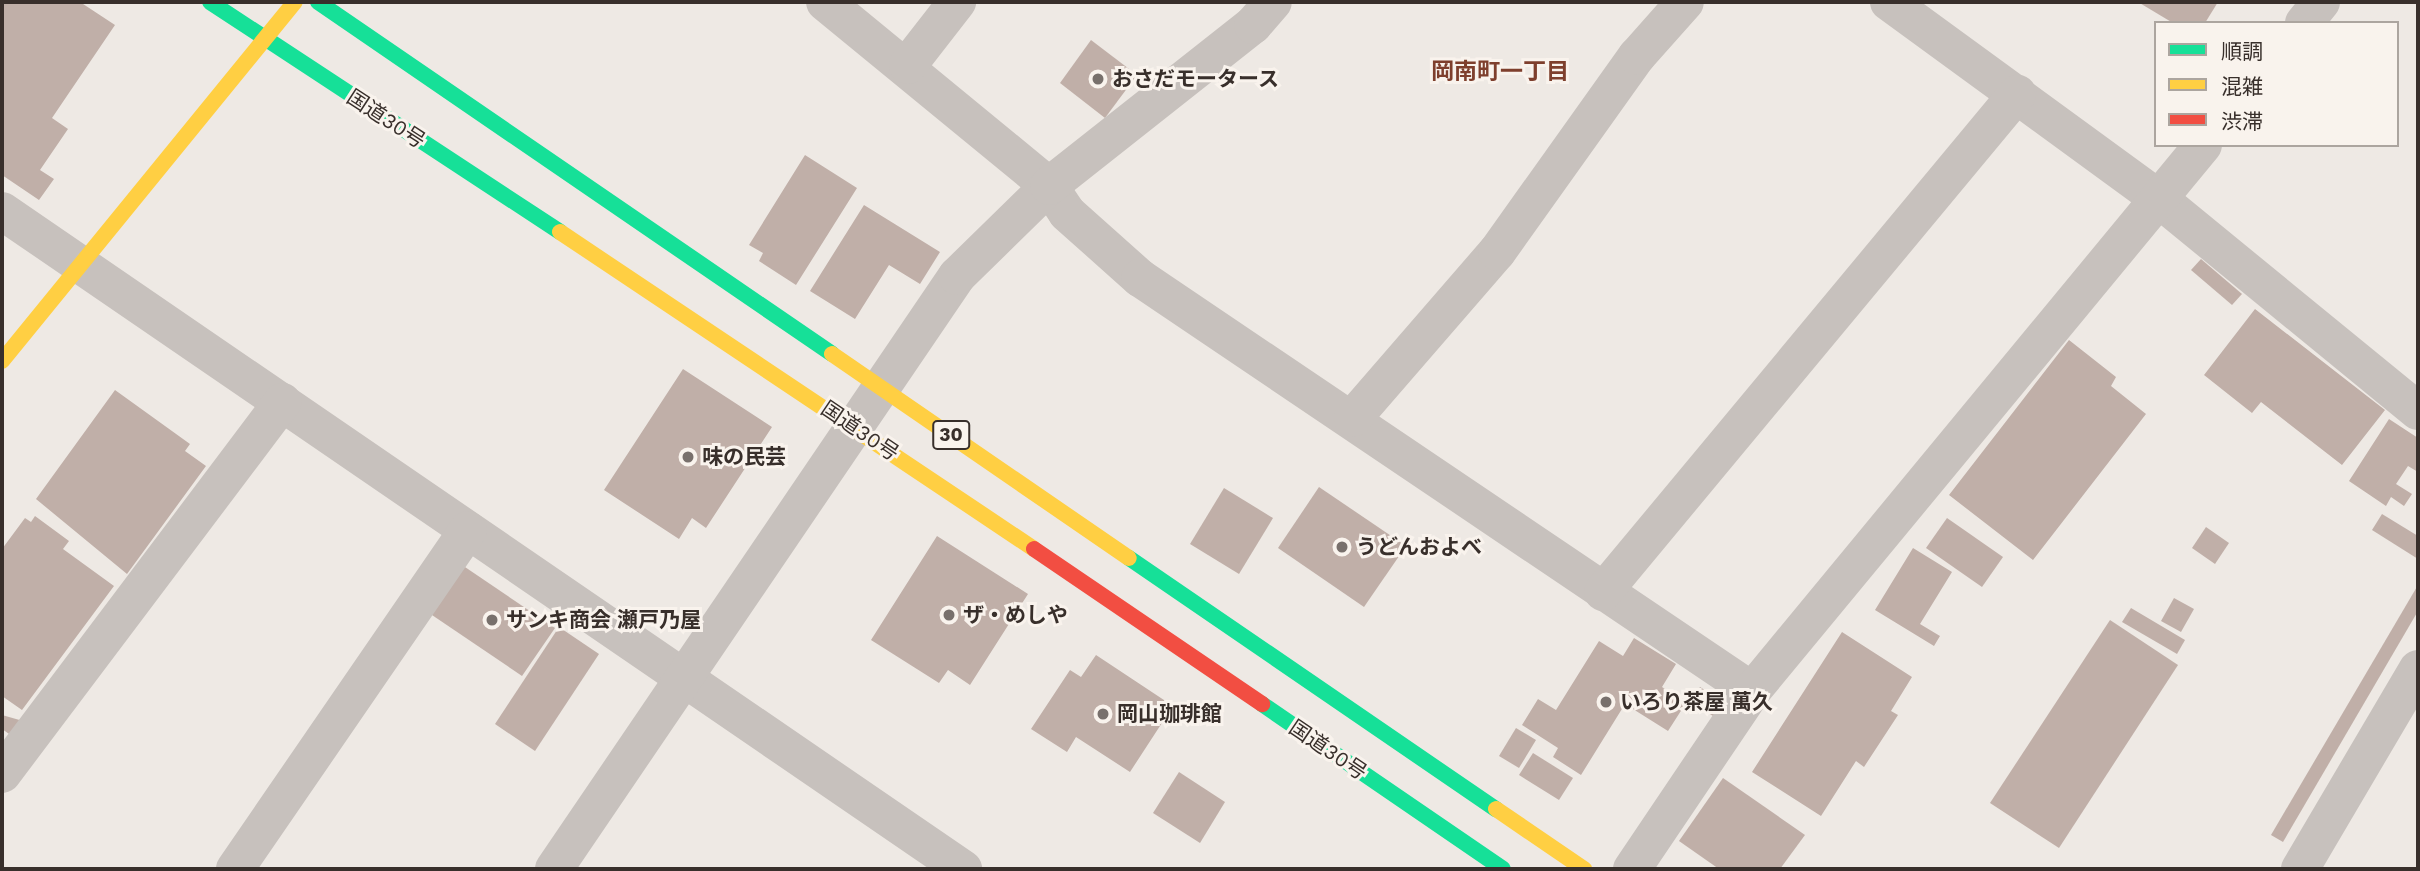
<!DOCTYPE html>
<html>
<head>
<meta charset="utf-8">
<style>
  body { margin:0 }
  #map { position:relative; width:2420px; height:871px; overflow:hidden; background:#eee9e4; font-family:"Work Sans","Noto Sans JP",sans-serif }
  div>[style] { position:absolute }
  .building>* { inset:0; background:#c0afa8 }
  .street>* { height:38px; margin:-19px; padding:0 19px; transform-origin:19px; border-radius:19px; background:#c7c1bd }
  .fast>* { height:16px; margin:-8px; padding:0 8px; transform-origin:8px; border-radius:8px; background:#16e098 }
  .slow>* { height:16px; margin:-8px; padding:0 8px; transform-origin:8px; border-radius:8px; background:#ffcf43 }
  .jam>* { height:16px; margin:-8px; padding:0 8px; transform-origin:8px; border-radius:8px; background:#f24e42 }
  .dots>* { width:19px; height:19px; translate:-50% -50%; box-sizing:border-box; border:4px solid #f9f3ed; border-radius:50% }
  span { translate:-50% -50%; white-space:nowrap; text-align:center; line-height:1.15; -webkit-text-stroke:6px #f9f3ed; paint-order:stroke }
  .shield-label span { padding:2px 5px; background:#f9f3ed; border:2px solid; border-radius:5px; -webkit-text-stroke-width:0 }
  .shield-label { font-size:19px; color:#382f2b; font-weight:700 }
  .poi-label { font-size:21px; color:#382f2b; font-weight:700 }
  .left { translate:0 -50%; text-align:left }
  .street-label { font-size:21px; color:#382f2b }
  .neighbourhood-label { font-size:23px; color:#7e3f2d; font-weight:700 }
  .frame { position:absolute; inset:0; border:4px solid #382f2b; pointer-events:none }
  .legend { position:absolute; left:2154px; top:21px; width:245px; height:126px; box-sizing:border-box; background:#f9f3ed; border:2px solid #aca59f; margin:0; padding:9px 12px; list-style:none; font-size:21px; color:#382f2b }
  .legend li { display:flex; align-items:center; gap:14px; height:35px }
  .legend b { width:35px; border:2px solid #aca59f }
</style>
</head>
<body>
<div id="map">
  <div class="building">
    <i style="clip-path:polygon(2px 2px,80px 2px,115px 25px,52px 118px,68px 129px,40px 170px,54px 179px,39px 200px,2px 175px)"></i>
    <i style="clip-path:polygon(2138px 2px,2218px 2px,2205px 23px,2173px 23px)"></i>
    <i style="clip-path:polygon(1091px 40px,1137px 75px,1105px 118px,1060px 83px)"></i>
    <i style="clip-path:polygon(805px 155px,857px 188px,796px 285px,759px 261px,763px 253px,749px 245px)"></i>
    <i style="clip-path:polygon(864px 205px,940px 252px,920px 284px,889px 265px,855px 319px,810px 291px)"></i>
    <i style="clip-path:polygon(2201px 259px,2242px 294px,2232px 305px,2191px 270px)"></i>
    <i style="clip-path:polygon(2255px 309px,2385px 410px,2342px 465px,2261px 402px,2252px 413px,2204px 375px)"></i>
    <i style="clip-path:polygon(2069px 340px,2116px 377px,2111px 386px,2146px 414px,2033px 560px,1949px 495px)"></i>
    <i style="clip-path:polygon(683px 369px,772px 427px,706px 528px,692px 518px,679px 539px,604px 490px)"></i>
    <i style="clip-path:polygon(115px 390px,190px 444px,185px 451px,206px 466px,127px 574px,36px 499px)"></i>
    <i style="clip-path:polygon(2389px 419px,2418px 438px,2418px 472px,2408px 466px,2396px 484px,2412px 494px,2404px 506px,2391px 497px,2386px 506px,2349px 481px)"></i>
    <i style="clip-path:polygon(1319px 487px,1406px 546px,1364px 607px,1278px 548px)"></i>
    <i style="clip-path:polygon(1224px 488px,1273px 518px,1239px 574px,1190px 544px)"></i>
    <i style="clip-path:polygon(2382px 514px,2418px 536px,2418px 559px,2372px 530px)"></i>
    <i style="clip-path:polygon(35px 516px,69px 541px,63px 549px,114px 586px,22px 710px,2px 696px,2px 549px,25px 518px,31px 522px)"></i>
    <i style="clip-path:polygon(1947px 518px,2003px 557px,1982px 587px,1926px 548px)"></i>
    <i style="clip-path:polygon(2206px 527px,2229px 543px,2215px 564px,2192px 548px)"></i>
    <i style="clip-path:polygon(937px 536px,1028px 594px,970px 685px,948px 670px,939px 683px,871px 640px)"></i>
    <i style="clip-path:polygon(1913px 548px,1952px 572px,1920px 624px,1940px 636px,1934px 646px,1875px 610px)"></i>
    <i style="clip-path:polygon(462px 565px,555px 628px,522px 676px,429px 613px)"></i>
    <i style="clip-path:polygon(2418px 585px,2418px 611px,2283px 842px,2271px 835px)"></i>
    <i style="clip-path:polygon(2174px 598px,2194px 609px,2181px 632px,2161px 621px)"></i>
    <i style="clip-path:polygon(2131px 608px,2185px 640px,2177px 654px,2122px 622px)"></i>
    <i style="clip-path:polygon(2110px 620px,2178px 665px,2059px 848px,1990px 803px)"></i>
    <i style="clip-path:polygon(559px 627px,599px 654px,535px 751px,495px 724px)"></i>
    <i style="clip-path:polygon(1842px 632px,1912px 677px,1891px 711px,1898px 715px,1864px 767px,1856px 761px,1821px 816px,1752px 772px)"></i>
    <i style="clip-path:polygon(1634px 638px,1676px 664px,1662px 687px,1686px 703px,1668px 731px,1625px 704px,1581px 775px,1553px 757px,1558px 748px,1522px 725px,1538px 699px,1556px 710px,1599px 641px,1623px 656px)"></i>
    <i style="clip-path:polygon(1096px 655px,1173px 706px,1130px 772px,1076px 737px,1067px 752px,1031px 729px,1070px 670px,1081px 677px)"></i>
    <i style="clip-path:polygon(1700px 687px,1722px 701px,1713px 716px,1691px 702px)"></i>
    <i style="clip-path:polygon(2px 715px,23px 721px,12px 736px,2px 729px)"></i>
    <i style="clip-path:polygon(1516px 728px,1536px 740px,1519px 768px,1499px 756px)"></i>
    <i style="clip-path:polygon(1533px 753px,1573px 778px,1559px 800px,1519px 775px)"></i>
    <i style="clip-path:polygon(1179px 772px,1225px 802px,1200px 843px,1153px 813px)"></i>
    <i style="clip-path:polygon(1723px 778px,1805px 835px,1780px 869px,1719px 869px,1679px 841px)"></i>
  </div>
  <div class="street">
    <i style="left:825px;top:2px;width:290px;rotate:39.4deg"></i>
    <i style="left:1049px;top:186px;width:32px;rotate:56deg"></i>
    <i style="left:1067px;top:213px;width:98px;rotate:41.7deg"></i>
    <i style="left:1140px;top:278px;width:738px;rotate:34.01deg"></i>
    <i style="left:1889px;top:2px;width:334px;rotate:36.1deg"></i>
    <i style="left:2159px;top:199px;width:335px;rotate:39.3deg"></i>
    <i style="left:2304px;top:23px;width:27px;rotate:-51deg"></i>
    <i style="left:908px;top:65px;width:80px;rotate:-52.1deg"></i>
    <i style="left:2px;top:211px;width:1165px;rotate:34.4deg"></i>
    <i style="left:1353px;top:418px;width:220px;rotate:-49.1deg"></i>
    <i style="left:1497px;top:252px;width:241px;rotate:-54.5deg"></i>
    <i style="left:1637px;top:56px;width:72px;rotate:-48.4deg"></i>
    <i style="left:1603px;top:592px;width:648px;rotate:-50.26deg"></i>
    <i style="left:2px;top:774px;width:466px;rotate:-53deg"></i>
    <i style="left:235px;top:869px;width:411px;rotate:-55.5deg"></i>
    <i style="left:554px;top:869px;width:717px;rotate:-55.8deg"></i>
    <i style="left:957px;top:276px;width:129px;rotate:-44.4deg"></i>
    <i style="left:1049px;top:186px;width:260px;rotate:-38.3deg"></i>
    <i style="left:1253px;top:25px;width:30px;rotate:-49deg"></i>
    <i style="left:1632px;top:869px;width:215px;rotate:-56deg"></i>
    <i style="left:1752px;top:691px;width:708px;rotate:-50.44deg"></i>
    <i style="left:2300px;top:869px;width:232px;rotate:-59.5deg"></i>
  </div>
  <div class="fast">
    <i style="left:210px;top:2px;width:419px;rotate:33.3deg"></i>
    <i style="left:318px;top:2px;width:623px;rotate:34.4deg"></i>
    <i style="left:1129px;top:558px;width:445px;rotate:34.4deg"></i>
    <i style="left:1262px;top:704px;width:292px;rotate:34.4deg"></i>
  </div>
  <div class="slow">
    <i style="left:560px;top:232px;width:570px;rotate:33.77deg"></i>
    <i style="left:832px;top:354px;width:360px;rotate:34.5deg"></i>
    <i style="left:2px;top:361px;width:463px;rotate:-50.8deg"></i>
    <i style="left:1496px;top:809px;width:107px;rotate:34.3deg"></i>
  </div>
  <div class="jam">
    <i style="left:1034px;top:549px;width:276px;rotate:34.2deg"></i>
  </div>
  <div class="dots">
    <i style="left:1098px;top:79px;background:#78706c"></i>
    <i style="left:688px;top:457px;background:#78706c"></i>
    <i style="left:1342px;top:547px;background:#78706c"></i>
    <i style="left:949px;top:615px;background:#78706c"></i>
    <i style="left:492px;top:620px;background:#78706c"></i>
    <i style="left:1606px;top:702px;background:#78706c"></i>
    <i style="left:1103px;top:714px;background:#78706c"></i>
  </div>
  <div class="shield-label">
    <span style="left:951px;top:435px">30</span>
  </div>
  <div class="poi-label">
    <span class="left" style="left:1112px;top:79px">おさだモータース</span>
    <span class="left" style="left:702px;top:457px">味の民芸</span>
    <span class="left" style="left:1356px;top:547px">うどんおよべ</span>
    <span class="left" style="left:963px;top:615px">ザ・めしや</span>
    <span class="left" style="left:506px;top:620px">サンキ商会 瀬戸乃屋</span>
    <span class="left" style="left:1620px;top:702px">いろり茶屋 萬久</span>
    <span class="left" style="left:1117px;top:714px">岡山珈琲館</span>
  </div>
  <div class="street-label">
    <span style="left:386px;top:119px;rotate:33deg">国道30号</span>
    <span style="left:860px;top:431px;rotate:34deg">国道30号</span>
    <span style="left:1328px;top:750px;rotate:34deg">国道30号</span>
  </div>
  <div class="neighbourhood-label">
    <span style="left:1500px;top:72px">岡南町一丁目</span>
  </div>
  <div class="frame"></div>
  <ul class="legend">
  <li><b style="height:9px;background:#16e098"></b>順調</li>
  <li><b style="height:9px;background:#ffcf43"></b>混雑</li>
  <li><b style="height:9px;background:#f24e42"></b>渋滞</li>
  </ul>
</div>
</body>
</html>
